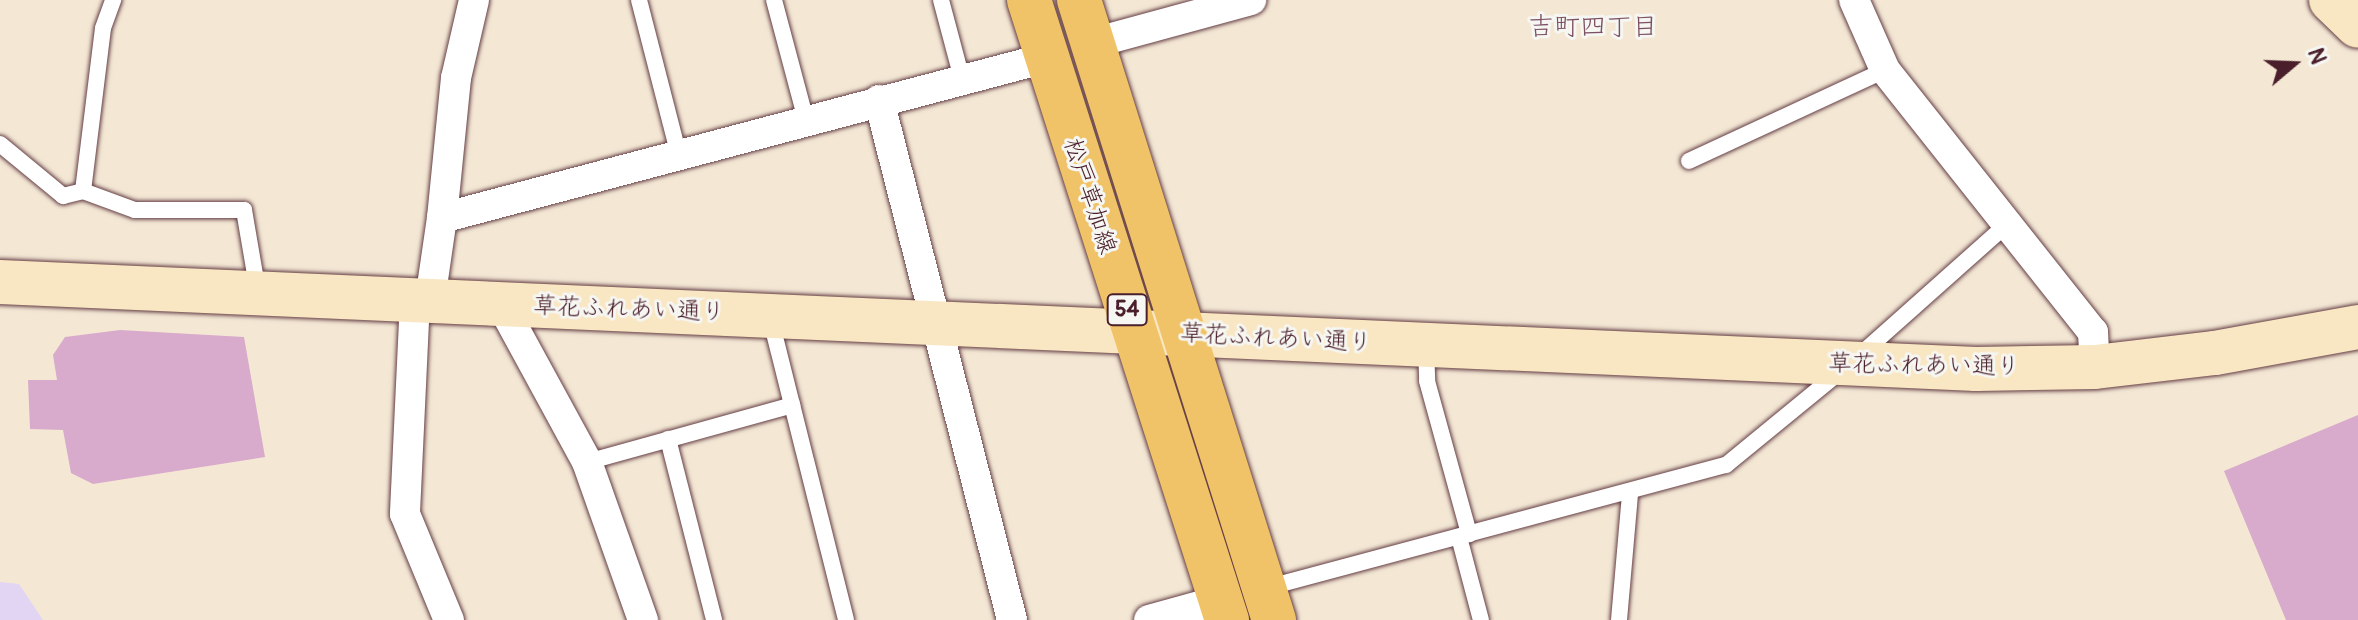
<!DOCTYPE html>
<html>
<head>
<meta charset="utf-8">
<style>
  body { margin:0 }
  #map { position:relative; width:2358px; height:620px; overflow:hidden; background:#f4e8d5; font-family:Pangolin,"Klee One",sans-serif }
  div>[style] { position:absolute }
  .built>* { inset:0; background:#e2d4f3 }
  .building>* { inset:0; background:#d8aacb }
  .roads { filter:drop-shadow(0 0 2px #643d44) drop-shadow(0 0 2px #643d44) }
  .lane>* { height:16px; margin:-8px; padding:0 8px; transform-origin:8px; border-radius:8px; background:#fff }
  .street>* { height:30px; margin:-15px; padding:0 15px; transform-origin:15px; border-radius:15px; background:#fff }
  .secondary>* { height:44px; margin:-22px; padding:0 22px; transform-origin:22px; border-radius:22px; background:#f9e7c3 }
  .primary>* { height:44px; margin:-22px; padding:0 22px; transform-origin:22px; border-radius:22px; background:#f1c369 }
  span { translate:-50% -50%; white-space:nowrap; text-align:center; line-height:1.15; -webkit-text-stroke:6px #f6f6f2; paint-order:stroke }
  .shield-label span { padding:2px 6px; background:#f6f6f2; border:2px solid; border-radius:6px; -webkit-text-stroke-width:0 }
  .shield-label { font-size:22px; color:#4a1f2b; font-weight:700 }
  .street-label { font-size:24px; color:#4a1f2b }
  .neighbourhood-label { font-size:26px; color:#7c5063 }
  .north { position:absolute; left:2254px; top:24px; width:80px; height:80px; -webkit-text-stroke:6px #f6f6f2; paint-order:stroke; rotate:71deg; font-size:22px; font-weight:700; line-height:32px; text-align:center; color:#4a1f2b }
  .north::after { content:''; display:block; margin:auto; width:28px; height:36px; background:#4a1f2b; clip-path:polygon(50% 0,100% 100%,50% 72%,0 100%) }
</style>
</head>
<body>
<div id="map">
  <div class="built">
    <i style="clip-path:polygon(0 582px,19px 584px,43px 620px,0 620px)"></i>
  </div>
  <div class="building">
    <i style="clip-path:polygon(120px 330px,244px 337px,265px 457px,93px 484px,71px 473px,63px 430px,30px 429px,28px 380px,57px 380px,53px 355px,65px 337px)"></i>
    <i style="clip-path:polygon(2358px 415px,2358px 620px,2286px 620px,2224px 471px)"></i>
  </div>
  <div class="roads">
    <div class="lane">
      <i style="left:639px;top:0;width:157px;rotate:75.6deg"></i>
      <i style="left:774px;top:0;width:124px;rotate:75.1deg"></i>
      <i style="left:941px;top:0;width:82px;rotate:75.1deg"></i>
      <i style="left:0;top:144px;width:82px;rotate:39.5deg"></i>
      <i style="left:63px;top:196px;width:21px;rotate:-14deg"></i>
      <i style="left:83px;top:191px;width:55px;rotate:20.1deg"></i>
      <i style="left:135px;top:210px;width:109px"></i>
      <i style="left:244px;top:210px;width:83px;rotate:80.3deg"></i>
      <i style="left:1689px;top:161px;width:216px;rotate:-24.9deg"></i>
      <i style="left:83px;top:191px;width:164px;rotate:-83deg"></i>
      <i style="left:103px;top:28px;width:30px;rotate:-70deg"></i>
      <i style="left:770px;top:317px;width:312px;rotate:75.9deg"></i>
      <i style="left:1426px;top:346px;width:35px;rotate:88deg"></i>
      <i style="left:1427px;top:381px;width:159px;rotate:74.6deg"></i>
      <i style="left:1859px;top:356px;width:198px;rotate:-41.7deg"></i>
      <i style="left:668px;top:439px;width:187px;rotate:75.7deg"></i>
      <i style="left:587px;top:462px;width:213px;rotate:-15.5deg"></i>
      <i style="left:1459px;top:537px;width:86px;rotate:75.2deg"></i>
      <i style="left:1266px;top:588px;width:476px;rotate:-15deg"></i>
      <i style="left:1726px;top:465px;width:149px;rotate:-39.3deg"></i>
      <i style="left:1619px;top:620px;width:126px;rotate:-85deg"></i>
    </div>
    <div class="street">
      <i style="left:1854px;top:0;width:77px;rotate:66.1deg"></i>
      <i style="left:1885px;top:70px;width:335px;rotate:51.6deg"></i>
      <i style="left:2093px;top:332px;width:35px;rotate:87deg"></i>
      <i style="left:1093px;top:43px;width:164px;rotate:-15.2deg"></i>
      <i style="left:879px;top:100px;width:537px;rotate:75.65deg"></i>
      <i style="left:442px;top:218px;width:141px;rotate:-84.3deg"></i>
      <i style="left:456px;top:78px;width:80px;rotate:-77deg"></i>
      <i style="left:415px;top:300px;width:214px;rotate:92.7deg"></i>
      <i style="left:405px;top:514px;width:115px;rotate:67.5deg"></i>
      <i style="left:430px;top:300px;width:83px;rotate:-81.7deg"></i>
      <i style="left:442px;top:218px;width:625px;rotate:-14.84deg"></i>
      <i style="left:501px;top:304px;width:180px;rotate:61.4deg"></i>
      <i style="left:587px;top:462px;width:168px;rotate:70.5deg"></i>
      <i style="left:1149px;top:620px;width:75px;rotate:-15.5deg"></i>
    </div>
    <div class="secondary">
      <i style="left:2331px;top:0;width:37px;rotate:44deg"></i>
      <i style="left:0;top:282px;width:1978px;rotate:2.52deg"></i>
      <i style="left:1976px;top:369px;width:119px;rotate:-1deg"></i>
      <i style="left:2095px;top:367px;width:121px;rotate:-6.7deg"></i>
      <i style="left:2215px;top:353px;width:145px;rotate:-10.3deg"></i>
    </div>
    <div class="primary">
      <i style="left:1029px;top:0;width:651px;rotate:72.29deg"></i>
      <i style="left:1079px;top:0;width:650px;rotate:72.54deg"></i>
    </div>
  </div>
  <div class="shield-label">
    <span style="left:1127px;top:310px">54</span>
  </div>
  <div class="street-label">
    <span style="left:1090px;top:196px;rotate:72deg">松戸草加線</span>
    <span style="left:629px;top:309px;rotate:2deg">草花ふれあい通り</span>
    <span style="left:1276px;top:338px;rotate:3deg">草花ふれあい通り</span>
    <span style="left:1924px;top:365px;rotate:1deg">草花ふれあい通り</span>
  </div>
  <div class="neighbourhood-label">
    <span style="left:1593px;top:28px">吉町四丁目</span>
  </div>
  <div class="north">N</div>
</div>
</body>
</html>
